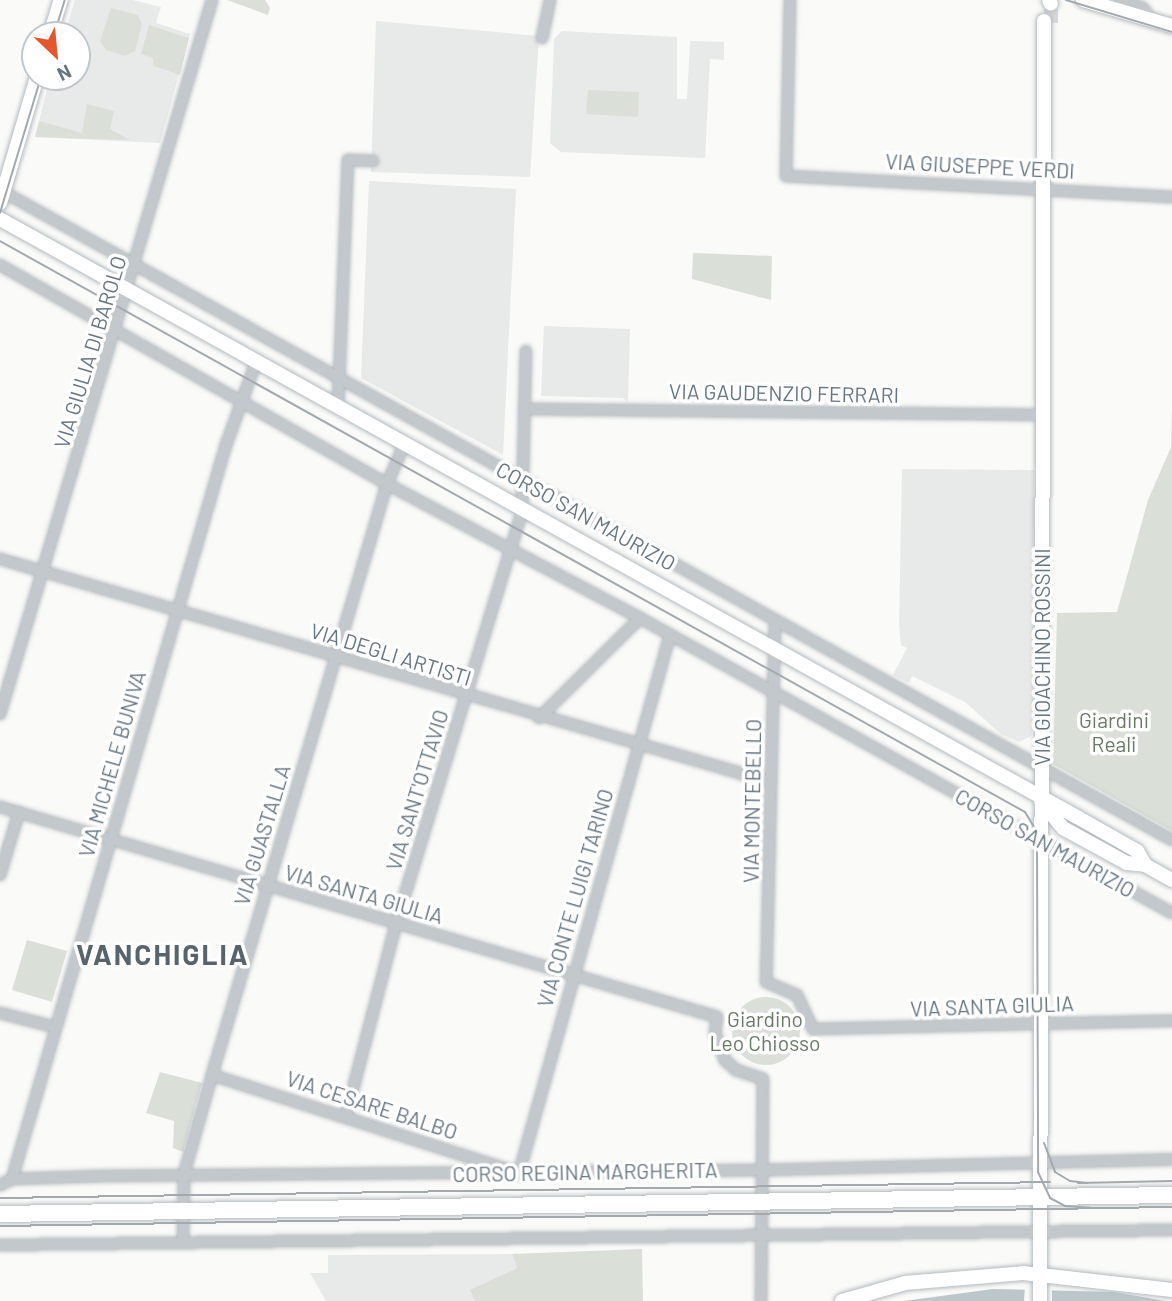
<!DOCTYPE html>
<html>
<head>
<meta charset="utf-8">
<style>
  body { margin:0 }
  #map { position:relative; width:1172px; height:1301px; overflow:hidden; background:#fafaf8; font-family:Barlow,sans-serif }
  div>[style] { position:absolute }
  .built>* { inset:0; background:#e8e9e9 }
  .green>* { inset:0; background:#dadfd7 }
  .round { border-radius:50% }
  .water>* { inset:0; background:#bbc7cb }
  .pier>* { inset:0; background:#fafaf8 }
  .secondary-tunnel>* { height:14px; margin-top:-7px; transform-origin:0; background:repeating-linear-gradient(90deg,#d5d9db 0 14px,transparent 0 21px) }
  .roads { filter:drop-shadow(0 0 2px #b3babf) drop-shadow(0 0 2px #b3babf) }
  .street>* { height:10px; margin:-5px; padding:0 5px; transform-origin:5px; border-radius:5px; background:#c3c8cc }
  .secondary>* { height:14px; margin:-7px; padding:0 7px; transform-origin:7px; border-radius:7px; background:#fff }
  .primary>* { height:16px; margin:-8px; padding:0 8px; transform-origin:8px; border-radius:8px; background:#fff }
  .tram>* { height:2px; margin:-1px; padding:0 1px; transform-origin:1px; border-radius:1px; background:#a2aab0 }
  span { translate:-50% -50%; white-space:nowrap; text-align:center; line-height:1.15; -webkit-text-stroke:7px #fff; paint-order:stroke }
  .street-label { font-size:21px; color:#657683 }
  .park-label { font-size:21px; color:#687a64 }
  .district-label { font-size:28px; color:#57646e; font-weight:700; letter-spacing:2px }
  .north { position:absolute; left:21px; top:21px; width:70px; height:70px; box-sizing:border-box; background:#fff; border:2px solid #c1c8cd; border-radius:50%; rotate:154deg; font-size:19px; font-weight:700; line-height:28px; text-align:center; color:#657683 }
  .north::after { content:''; display:block; margin:auto; width:24px; height:32px; background:#e4572e; clip-path:polygon(50% 0,100% 100%,50% 72%,0 100%) }
</style>
</head>
<body>
<div id="map">
  <div class="built">
    <i style="clip-path:polygon(75px 0,133px 0,161px 7px,156px 23px,190px 34px,160px 143px,35px 137px,50px 77px,77px 77px,77px 35px,64px 35px)"></i>
    <i style="clip-path:polygon(376px 21px,539px 36px,530px 177px,371px 172px)"></i>
    <i style="clip-path:polygon(562px 31px,677px 37px,677px 99px,687px 99px,690px 41px,724px 42px,724px 60px,710px 59px,705px 158px,561px 152px,550px 143px,554px 39px)"></i>
    <i style="clip-path:polygon(369px 181px,516px 189px,503px 455px,361px 378px)"></i>
    <i style="clip-path:polygon(544px 326px,630px 329px,628px 402px,623px 398px,541px 396px)"></i>
    <i style="clip-path:polygon(902px 469px,1034px 470px,1033px 727px,1031px 736px,1019px 742px,1001px 734px,965px 702px,912px 676px,909px 683px,893px 675px,907px 648px,901px 645px,899px 626px)"></i>
    <i style="clip-path:polygon(512px 1254px,517px 1268px,471px 1290px,475px 1301px,326px 1301px,310px 1273px,328px 1273px,328px 1255px)"></i>
  </div>
  <div class="green">
    <i style="clip-path:polygon(227px 0,265px 0,270px 8px,268px 15px)"></i>
    <i style="clip-path:polygon(111px 8px,138px 15px,142px 24px,135px 51px,125px 56px,106px 50px,100px 41px)"></i>
    <i style="clip-path:polygon(149px 25px,189px 38px,180px 75px,154px 66px,153px 58px,141px 54px)"></i>
    <i style="clip-path:polygon(588px 90px,639px 92px,638px 117px,586px 114px)"></i>
    <i style="clip-path:polygon(87px 104px,114px 111px,110px 129px,130px 140px,35px 137px,39px 121px,82px 133px)"></i>
    <i style="clip-path:polygon(693px 253px,772px 256px,771px 300px,692px 279px)"></i>
    <i style="clip-path:polygon(1172px 409px,1172px 831px,1053px 764px,1057px 613px,1117px 612px,1148px 500px,1171px 447px)"></i>
    <i style="clip-path:polygon(27px 940px,67px 951px,52px 1002px,12px 990px)"></i>
    <i class="round" style="left:732px;top:997px;width:68px;height:68px"></i>
    <i style="clip-path:polygon(160px 1072px,202px 1083px,183px 1152px,173px 1148px,174px 1121px,146px 1113px)"></i>
    <i style="clip-path:polygon(642px 1249px,643px 1301px,475px 1301px,470px 1290px,517px 1268px,512px 1254px)"></i>
  </div>
  <div class="water">
    <i style="clip-path:polygon(993px 1289px,1114px 1292px,1166px 1301px,904px 1301px)"></i>
  </div>
  <div class="pier">
    <i style="clip-path:polygon(1025px 1286px,1052px 1287px,1052px 1301px,1024px 1301px)"></i>
  </div>
  <div class="secondary-tunnel">
    <i style="left:1051px;top:23px;width:19px;rotate:-90deg"></i>
  </div>
  <div class="roads">
    <div class="street">
      <i style="left:790px;top:0;width:176px;rotate:91.3deg"></i>
      <i style="left:786px;top:176px;width:387px;rotate:3.1deg"></i>
      <i style="left:1121px;top:0;width:23px;rotate:20deg"></i>
      <i style="left:1143px;top:8px;width:16px;rotate:55deg"></i>
      <i style="left:542px;top:38px;width:39px;rotate:-78deg"></i>
      <i style="left:0;top:190px;width:1340px;rotate:29.01deg"></i>
      <i style="left:0;top:265px;width:445px;rotate:29.5deg"></i>
      <i style="left:387px;top:484px;width:286px;rotate:27.9deg"></i>
      <i style="left:640px;top:618px;width:608px;rotate:29.01deg"></i>
      <i style="left:338px;top:407px;width:247px;rotate:-87.7deg"></i>
      <i style="left:348px;top:160px;width:25px;rotate:2deg"></i>
      <i style="left:524px;top:409px;width:520px;rotate:0.66deg"></i>
      <i style="left:0;top:559px;width:803px;rotate:16.13deg"></i>
      <i style="left:775px;top:621px;width:361px;rotate:91.4deg"></i>
      <i style="left:766px;top:982px;width:34px;rotate:23deg"></i>
      <i style="left:797px;top:995px;width:38px;rotate:65deg"></i>
      <i style="left:813px;top:1029px;width:359px;rotate:-1.3deg"></i>
      <i style="left:0;top:714px;width:745px;rotate:-73.46deg"></i>
      <i style="left:539px;top:718px;width:142px;rotate:-44.7deg"></i>
      <i style="left:0;top:807px;width:747px;rotate:16.32deg"></i>
      <i style="left:717px;top:1017px;width:16px;rotate:97deg"></i>
      <i style="left:715px;top:1033px;width:29px;rotate:70deg"></i>
      <i style="left:725px;top:1060px;width:15px;rotate:42deg"></i>
      <i style="left:736px;top:1070px;width:28px;rotate:18deg"></i>
      <i style="left:763px;top:1079px;width:222px;rotate:90.5deg"></i>
      <i style="left:0;top:875px;width:66px;rotate:-73.2deg"></i>
      <i style="left:0;top:1013px;width:57px;rotate:14.3deg"></i>
      <i style="left:212px;top:1075px;width:322px;rotate:17.7deg"></i>
      <i style="left:519px;top:1173px;width:559px;rotate:-74.32deg"></i>
      <i style="left:346px;top:1116px;width:198px;rotate:-75.4deg"></i>
      <i style="left:396px;top:924px;width:431px;rotate:-73deg"></i>
      <i style="left:522px;top:512px;width:161px;rotate:-88.6deg"></i>
      <i style="left:12px;top:1179px;width:765px;rotate:-73.75deg"></i>
      <i style="left:226px;top:445px;width:88px;rotate:-70.1deg"></i>
      <i style="left:0;top:1185px;width:13px;rotate:-27deg"></i>
      <i style="left:12px;top:1179px;width:93px;rotate:-1.8deg"></i>
      <i style="left:105px;top:1176px;width:657px;rotate:-0.52deg"></i>
      <i style="left:762px;top:1170px;width:410px;rotate:-1.5deg"></i>
      <i style="left:183px;top:1243px;width:69px;rotate:-89.2deg"></i>
      <i style="left:184px;top:1174px;width:103px;rotate:-74.2deg"></i>
      <i style="left:212px;top:1075px;width:616px;rotate:-73.51deg"></i>
      <i style="left:387px;top:484px;width:43px;rotate:-66.4deg"></i>
      <i style="left:0;top:1245px;width:1172px;rotate:-0.73deg"></i>
    </div>
    <div class="secondary">
      <i style="left:1049px;top:0;width:4px;rotate:63deg"></i>
      <i style="left:1083px;top:0;width:93px;rotate:16.3deg"></i>
      <i style="left:50px;top:35px;width:37px;rotate:-73deg"></i>
      <i style="left:0;top:203px;width:131px;rotate:-73.6deg"></i>
      <i style="left:0;top:219px;width:1232px;rotate:29.04deg"></i>
      <i style="left:1077px;top:817px;width:69px;rotate:29.5deg"></i>
      <i style="left:1137px;top:851px;width:16px;rotate:60deg"></i>
      <i style="left:1041px;top:801px;width:35px;rotate:51deg"></i>
      <i style="left:1063px;top:828px;width:73px;rotate:28.7deg"></i>
      <i style="left:1127px;top:863px;width:18px;rotate:6deg"></i>
      <i style="left:1145px;top:865px;width:31px;rotate:29deg"></i>
      <i style="left:842px;top:1301px;width:66px;rotate:-15.9deg"></i>
      <i style="left:905px;top:1283px;width:118px;rotate:-4.8deg"></i>
      <i style="left:1023px;top:1273px;width:150px;rotate:6.5deg"></i>
      <i style="left:1040px;top:1301px;width:1280px;rotate:-89.82deg"></i>
    </div>
    <div class="primary">
      <i style="left:0;top:1214px;width:1172px;rotate:-0.93deg"></i>
    </div>
  </div>
  <div class="tram">
    <i style="left:1066px;top:0;width:111px;rotate:16.8deg"></i>
    <i style="left:54px;top:35px;width:37px;rotate:-73deg"></i>
    <i style="left:0;top:213px;width:142px;rotate:-73.2deg"></i>
    <i style="left:0;top:241px;width:1173px;rotate:29.12deg"></i>
    <i style="left:1025px;top:812px;width:17px;rotate:59deg"></i>
    <i style="left:1034px;top:827px;width:19px;rotate:81deg"></i>
    <i style="left:1037px;top:846px;width:326px;rotate:89.8deg"></i>
    <i style="left:1038px;top:1172px;width:29px;rotate:65deg"></i>
    <i style="left:1050px;top:1198px;width:17px;rotate:28deg"></i>
    <i style="left:1065px;top:1206px;width:26px;rotate:4deg"></i>
    <i style="left:1044px;top:1143px;width:31px;rotate:69deg"></i>
    <i style="left:1055px;top:1172px;width:17px;rotate:31deg"></i>
    <i style="left:1070px;top:1181px;width:17px;rotate:7deg"></i>
    <i style="left:1078px;top:1183px;width:94px;rotate:-1.2deg"></i>
    <i style="left:0;top:1198px;width:1050px;rotate:-0.87deg"></i>
    <i style="left:0;top:1226px;width:1172px;rotate:-0.93deg"></i>
  </div>
  <div class="street-label">
    <span style="left:980px;top:166px;rotate:3deg">VIA GIUSEPPE VERDI</span>
    <span style="left:90px;top:352px;rotate:-73deg">VIA GIULIA DI BAROLO</span>
    <span style="left:784px;top:393px;rotate:1deg">VIA GAUDENZIO FERRARI</span>
    <span style="left:586px;top:516px;rotate:29deg">CORSO SAN MAURIZIO</span>
    <span style="left:391px;top:654px;rotate:17deg">VIA DEGLI ARTISTI</span>
    <span style="left:1042px;top:657px;rotate:-90deg">VIA GIOACHINO ROSSINI</span>
    <span style="left:112px;top:764px;rotate:-74deg">VIA MICHELE BUNIVA</span>
    <span style="left:417px;top:790px;rotate:-73deg">VIA SANT'OTTAVIO</span>
    <span style="left:752px;top:801px;rotate:-89deg">VIA MONTEBELLO</span>
    <span style="left:262px;top:835px;rotate:-73deg">VIA GUASTALLA</span>
    <span style="left:1045px;top:843px;rotate:29deg">CORSO SAN MAURIZIO</span>
    <span style="left:364px;top:894px;rotate:16deg">VIA SANTA GIULIA</span>
    <span style="left:575px;top:898px;rotate:-74deg">VIA CONTE LUIGI TARINO</span>
    <span style="left:992px;top:1006px;rotate:-2deg">VIA SANTA GIULIA</span>
    <span style="left:372px;top:1105px;rotate:18deg">VIA CESARE BALBO</span>
    <span style="left:585px;top:1172px;rotate:-1deg">CORSO REGINA MARGHERITA</span>
  </div>
  <div class="park-label">
    <span style="left:1114px;top:732px">Giardini<br>Reali</span>
    <span style="left:765px;top:1031px">Giardino<br>Leo Chiosso</span>
  </div>
  <div class="district-label">
    <span style="left:163px;top:954px">VANCHIGLIA</span>
  </div>
  <div class="north">N</div>
</div>
</body>
</html>
